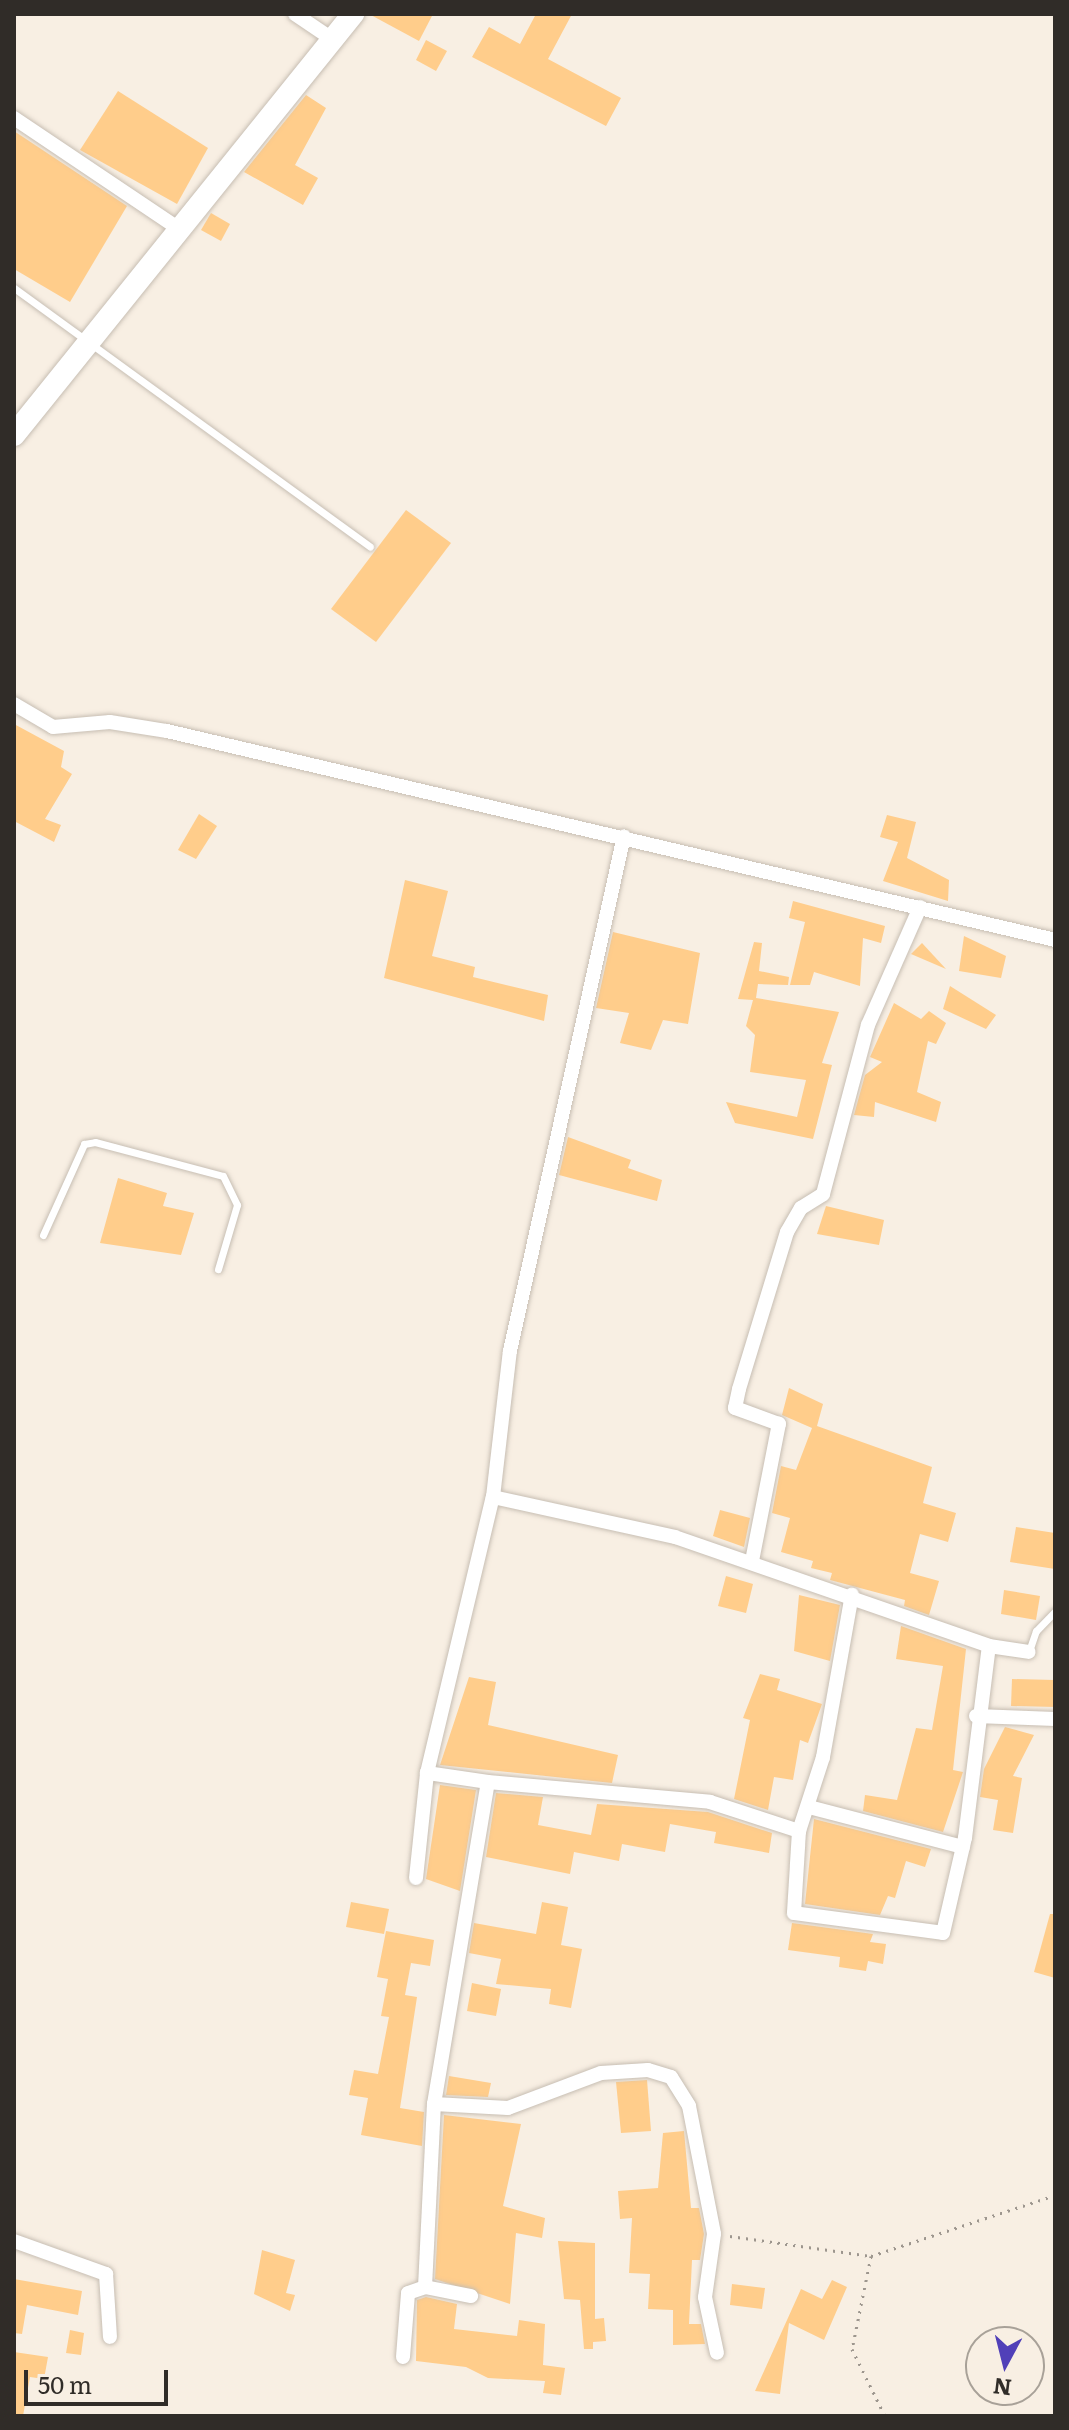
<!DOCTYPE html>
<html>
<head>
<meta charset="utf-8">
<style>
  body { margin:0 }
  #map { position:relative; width:1069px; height:2430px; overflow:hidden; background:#f8efe3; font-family:Literata,serif }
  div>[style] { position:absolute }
  .building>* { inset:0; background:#ffcd8b }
  .path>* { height:3px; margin-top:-1.5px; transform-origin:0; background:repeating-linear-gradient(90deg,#9d968e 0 2px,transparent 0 8px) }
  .roads { filter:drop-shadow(0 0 2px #c7beb3) drop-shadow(0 0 2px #c7beb3) }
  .service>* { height:7px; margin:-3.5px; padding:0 3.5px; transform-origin:3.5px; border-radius:3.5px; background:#fff }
  .minor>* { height:14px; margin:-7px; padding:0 7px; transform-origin:7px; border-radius:7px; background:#fff }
  .secondary>* { height:22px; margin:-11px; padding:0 11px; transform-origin:11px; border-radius:11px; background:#fff }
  span { translate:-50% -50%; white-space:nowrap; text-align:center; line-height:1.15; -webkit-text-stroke:6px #f8efe3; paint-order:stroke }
  .frame { position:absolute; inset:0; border:16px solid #302c28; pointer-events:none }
  .north { position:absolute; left:965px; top:2326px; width:80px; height:80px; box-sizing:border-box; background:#f8efe3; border:2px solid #a8a198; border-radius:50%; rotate:187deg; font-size:22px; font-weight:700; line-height:32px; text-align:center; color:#302c28 }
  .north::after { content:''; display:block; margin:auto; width:28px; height:36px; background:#5140b8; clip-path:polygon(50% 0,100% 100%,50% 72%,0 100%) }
  .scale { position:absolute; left:24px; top:2370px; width:144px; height:36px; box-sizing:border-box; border:4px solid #302c28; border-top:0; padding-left:10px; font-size:24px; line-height:28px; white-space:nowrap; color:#302c28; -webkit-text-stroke:6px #f8efe3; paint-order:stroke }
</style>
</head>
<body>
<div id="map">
  <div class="building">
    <i style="clip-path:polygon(369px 14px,433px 14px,419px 41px)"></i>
    <i style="clip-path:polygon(536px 14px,572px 14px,548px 59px,621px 98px,606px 126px,472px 57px,489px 27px,520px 44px)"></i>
    <i style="clip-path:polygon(426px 40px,447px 51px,436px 71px,416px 60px)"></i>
    <i style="clip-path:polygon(118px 91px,208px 148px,177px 204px,80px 150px)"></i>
    <i style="clip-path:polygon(306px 95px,326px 108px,295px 165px,318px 178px,303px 205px,244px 172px)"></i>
    <i style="clip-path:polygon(14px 131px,127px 206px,70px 302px,14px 269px)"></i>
    <i style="clip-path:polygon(211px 213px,230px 224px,221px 241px,201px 230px)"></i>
    <i style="clip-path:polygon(406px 510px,451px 543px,376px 642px,331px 609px)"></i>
    <i style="clip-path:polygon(14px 724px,64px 751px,61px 767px,72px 774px,45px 819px,61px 825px,54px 842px,14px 821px)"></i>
    <i style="clip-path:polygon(199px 814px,217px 826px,196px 859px,178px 850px)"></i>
    <i style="clip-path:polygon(887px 815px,916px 822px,907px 858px,949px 880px,948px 901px,883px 881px,898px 842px,880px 837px)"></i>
    <i style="clip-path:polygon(405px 880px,448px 891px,432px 956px,475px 967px,473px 977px,548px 995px,544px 1021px,384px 978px)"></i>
    <i style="clip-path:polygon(793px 901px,885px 926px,881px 943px,863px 938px,860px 986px,814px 972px,810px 985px,790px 985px,805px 922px,789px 918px)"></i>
    <i style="clip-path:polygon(613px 932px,700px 953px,688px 1024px,663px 1020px,651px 1050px,620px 1043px,629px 1013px,596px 1008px)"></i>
    <i style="clip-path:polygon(964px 936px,1006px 956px,1001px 978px,959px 971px)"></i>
    <i style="clip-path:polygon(754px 942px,762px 943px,759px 971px,789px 977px,788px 985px,758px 984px,756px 998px,839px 1012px,822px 1063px,832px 1065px,813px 1139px,735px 1123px,726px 1102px,797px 1117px,806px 1080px,750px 1072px,755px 1035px,746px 1026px,753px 1000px,738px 999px)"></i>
    <i style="clip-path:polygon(922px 943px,946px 969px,911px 954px)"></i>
    <i style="clip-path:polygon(950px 986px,996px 1015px,986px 1029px,943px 1009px)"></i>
    <i style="clip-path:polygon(894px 1003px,921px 1019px,929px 1011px,946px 1023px,936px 1044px,928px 1041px,917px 1092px,941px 1102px,936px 1122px,875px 1102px,874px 1117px,854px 1115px,865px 1075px,882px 1062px,870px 1057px)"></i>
    <i style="clip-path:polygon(568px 1137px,631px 1160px,628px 1168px,662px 1180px,657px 1201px,559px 1175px)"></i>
    <i style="clip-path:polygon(118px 1178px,167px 1193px,163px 1206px,194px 1213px,181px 1255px,100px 1243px)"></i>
    <i style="clip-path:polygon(826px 1206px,884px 1220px,879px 1245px,817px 1234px)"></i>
    <i style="clip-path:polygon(789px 1388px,823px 1404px,817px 1426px,932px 1467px,923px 1503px,956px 1513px,948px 1542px,920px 1534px,910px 1573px,939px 1581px,929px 1615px,904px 1606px,905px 1600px,830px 1580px,832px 1573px,811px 1568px,813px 1561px,781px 1552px,790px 1518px,772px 1513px,781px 1466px,796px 1470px,812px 1428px,782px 1415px)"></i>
    <i style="clip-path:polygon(720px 1510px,750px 1518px,744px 1547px,713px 1536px)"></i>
    <i style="clip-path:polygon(1016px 1527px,1055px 1533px,1055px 1569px,1010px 1562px)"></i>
    <i style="clip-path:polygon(726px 1576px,753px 1584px,746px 1613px,718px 1606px)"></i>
    <i style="clip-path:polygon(1004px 1590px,1040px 1596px,1036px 1620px,1001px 1614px)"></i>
    <i style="clip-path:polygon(799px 1595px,840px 1605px,830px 1661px,794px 1651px)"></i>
    <i style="clip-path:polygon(901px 1626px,966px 1649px,953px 1770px,963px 1772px,943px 1832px,863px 1811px,865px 1795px,897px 1800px,916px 1728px,932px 1730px,943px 1666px,896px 1659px)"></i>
    <i style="clip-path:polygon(760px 1674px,780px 1679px,777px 1690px,822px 1704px,808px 1743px,800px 1740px,793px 1780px,774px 1777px,768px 1810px,734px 1799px,750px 1720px,743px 1718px)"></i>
    <i style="clip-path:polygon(469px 1677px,496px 1682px,488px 1725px,618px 1755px,612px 1783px,440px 1765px)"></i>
    <i style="clip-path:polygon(1012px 1679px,1055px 1680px,1055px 1707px,1011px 1706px)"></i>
    <i style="clip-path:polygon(1005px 1727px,1034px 1735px,1013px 1776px,1022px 1778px,1013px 1833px,993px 1830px,998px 1800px,980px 1797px,984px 1769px)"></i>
    <i style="clip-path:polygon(440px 1785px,476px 1790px,460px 1891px,426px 1879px)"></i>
    <i style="clip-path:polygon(496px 1793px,543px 1797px,538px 1825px,591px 1835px,597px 1804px,708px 1812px,772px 1833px,769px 1853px,714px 1843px,716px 1832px,670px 1824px,665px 1852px,622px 1844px,619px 1861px,574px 1852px,570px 1874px,486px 1857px)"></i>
    <i style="clip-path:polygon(814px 1819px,931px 1849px,925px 1867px,906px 1861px,895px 1898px,888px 1896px,880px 1915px,805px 1904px)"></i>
    <i style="clip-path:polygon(351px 1902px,389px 1909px,384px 1934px,346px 1927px)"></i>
    <i style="clip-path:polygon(542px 1902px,568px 1907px,561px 1945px,582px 1949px,571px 2008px,549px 2004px,551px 1989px,496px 1984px,501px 1959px,469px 1953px,474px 1923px,536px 1934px)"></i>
    <i style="clip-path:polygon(1050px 1914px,1055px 1914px,1055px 1978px,1034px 1972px)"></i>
    <i style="clip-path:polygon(792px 1923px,873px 1934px,870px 1942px,886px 1944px,883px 1964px,868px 1961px,866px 1971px,839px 1967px,840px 1957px,788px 1950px)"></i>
    <i style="clip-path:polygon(386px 1931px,434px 1940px,430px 1966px,411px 1963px,405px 1995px,417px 1997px,400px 2108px,424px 2112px,422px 2146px,361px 2135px,368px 2098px,349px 2095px,354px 2070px,378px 2074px,389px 2017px,381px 2016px,388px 1979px,377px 1977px)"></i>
    <i style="clip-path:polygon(472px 1983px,501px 1989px,496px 2016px,467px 2011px)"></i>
    <i style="clip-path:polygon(449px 2076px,491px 2083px,488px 2097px,446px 2095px)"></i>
    <i style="clip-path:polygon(647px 2080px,651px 2131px,621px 2133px,616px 2082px)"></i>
    <i style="clip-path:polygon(444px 2115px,521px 2124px,503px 2206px,545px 2218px,542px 2238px,516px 2233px,510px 2304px,435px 2279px)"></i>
    <i style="clip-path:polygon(684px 2131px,691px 2208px,699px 2208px,704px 2234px,700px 2260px,692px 2260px,689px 2324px,701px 2324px,705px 2344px,673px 2345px,673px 2310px,648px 2309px,650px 2274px,629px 2273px,632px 2218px,620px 2219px,618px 2191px,658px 2188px,663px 2133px)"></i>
    <i style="clip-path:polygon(558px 2241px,595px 2243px,595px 2319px,604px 2318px,606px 2341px,593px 2342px,593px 2349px,584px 2349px,580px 2300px,564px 2299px)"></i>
    <i style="clip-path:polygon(262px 2250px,295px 2260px,286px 2293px,295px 2295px,290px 2311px,254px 2294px)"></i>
    <i style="clip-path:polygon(14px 2279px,82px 2291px,78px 2315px,27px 2305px,22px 2334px,14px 2333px)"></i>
    <i style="clip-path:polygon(832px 2280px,847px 2287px,824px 2340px,789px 2323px,780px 2394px,755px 2391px,801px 2289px,822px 2299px)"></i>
    <i style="clip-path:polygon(732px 2284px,765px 2288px,762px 2309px,730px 2305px)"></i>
    <i style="clip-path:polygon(426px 2297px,457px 2304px,454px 2329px,517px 2336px,519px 2320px,545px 2324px,543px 2365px,565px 2368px,561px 2395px,543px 2393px,545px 2381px,488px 2378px,466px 2367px,416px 2361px,417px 2300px)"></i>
    <i style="clip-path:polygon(70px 2330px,84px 2333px,81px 2355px,66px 2353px)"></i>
    <i style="clip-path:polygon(14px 2352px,48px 2357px,44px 2379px,30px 2377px,23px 2416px,14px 2416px)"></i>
  </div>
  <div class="path">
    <i style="left:730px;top:2236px;width:142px;rotate:8.1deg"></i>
    <i style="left:871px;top:2256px;width:194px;rotate:-18.3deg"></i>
    <i style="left:871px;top:2256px;width:95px;rotate:101.5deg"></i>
    <i style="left:852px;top:2349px;width:75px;rotate:63.8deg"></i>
  </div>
  <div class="roads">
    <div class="service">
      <i style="left:14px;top:288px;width:440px;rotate:36deg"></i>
      <i style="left:43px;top:1235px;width:100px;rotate:-65.7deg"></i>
      <i style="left:84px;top:1144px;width:11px;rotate:-10deg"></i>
      <i style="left:95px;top:1142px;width:132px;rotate:14.9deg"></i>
      <i style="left:223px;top:1176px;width:32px;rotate:64deg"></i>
      <i style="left:237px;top:1205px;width:67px;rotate:106.5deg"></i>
      <i style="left:1029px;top:1651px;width:21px;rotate:-71deg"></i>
      <i style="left:1036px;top:1631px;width:28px;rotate:-46deg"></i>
    </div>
    <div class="minor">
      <i style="left:295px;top:14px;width:45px;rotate:34deg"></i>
      <i style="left:14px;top:118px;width:197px;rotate:33.9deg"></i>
      <i style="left:14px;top:704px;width:45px;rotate:30.5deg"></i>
      <i style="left:53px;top:727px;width:57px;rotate:-5deg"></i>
      <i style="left:110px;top:722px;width:58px;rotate:9deg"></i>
      <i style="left:167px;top:731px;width:912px;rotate:13.24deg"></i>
      <i style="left:493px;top:1497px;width:186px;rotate:12.4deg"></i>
      <i style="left:675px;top:1537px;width:332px;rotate:19.1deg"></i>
      <i style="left:989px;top:1646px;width:40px;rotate:8.5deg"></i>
      <i style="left:752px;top:1561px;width:140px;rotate:-78.9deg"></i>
      <i style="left:779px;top:1424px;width:47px;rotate:-160deg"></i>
      <i style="left:735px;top:1408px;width:19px;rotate:-78deg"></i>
      <i style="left:739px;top:1389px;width:164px;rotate:-73deg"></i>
      <i style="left:787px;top:1232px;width:28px;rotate:-60deg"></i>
      <i style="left:801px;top:1208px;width:26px;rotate:-32deg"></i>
      <i style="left:823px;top:1194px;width:175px;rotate:-75.1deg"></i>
      <i style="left:868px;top:1025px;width:129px;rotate:-66.2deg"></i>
      <i style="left:976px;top:1716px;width:79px;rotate:2.2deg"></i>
      <i style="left:488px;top:1782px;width:223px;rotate:5.1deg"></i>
      <i style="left:710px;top:1802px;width:94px;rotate:18deg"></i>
      <i style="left:799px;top:1831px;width:78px;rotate:-72deg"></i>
      <i style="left:823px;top:1757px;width:165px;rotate:-79.9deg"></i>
      <i style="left:809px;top:1807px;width:159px;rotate:14.6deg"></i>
      <i style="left:799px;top:1831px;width:82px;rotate:93.5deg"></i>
      <i style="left:794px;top:1913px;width:150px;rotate:7.6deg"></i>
      <i style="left:943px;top:1933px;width:98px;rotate:-77deg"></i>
      <i style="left:965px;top:1838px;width:193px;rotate:-82.9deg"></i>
      <i style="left:416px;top:1878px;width:106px;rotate:-84deg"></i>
      <i style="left:434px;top:2104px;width:74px;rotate:3.1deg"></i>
      <i style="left:508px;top:2108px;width:99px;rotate:-20.6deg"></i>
      <i style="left:601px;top:2073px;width:47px;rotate:-3.7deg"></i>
      <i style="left:648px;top:2070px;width:24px;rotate:17deg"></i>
      <i style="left:671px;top:2077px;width:34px;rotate:58deg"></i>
      <i style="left:689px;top:2106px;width:130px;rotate:78.9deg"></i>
      <i style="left:714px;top:2234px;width:64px;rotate:98.1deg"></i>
      <i style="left:705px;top:2297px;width:57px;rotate:77.9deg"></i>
      <i style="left:14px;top:2241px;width:98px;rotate:19.7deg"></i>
      <i style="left:106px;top:2274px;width:63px;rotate:86.4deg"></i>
      <i style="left:425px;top:2287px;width:47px;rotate:11.1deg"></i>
      <i style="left:403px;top:2357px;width:64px;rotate:-85.5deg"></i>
      <i style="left:408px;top:2293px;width:18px;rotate:-19deg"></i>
      <i style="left:425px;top:2287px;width:183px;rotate:-87.2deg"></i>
      <i style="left:434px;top:2104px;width:326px;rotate:-80.5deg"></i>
      <i style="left:488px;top:1782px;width:62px;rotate:-171.6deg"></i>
      <i style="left:427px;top:1773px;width:284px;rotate:-76.6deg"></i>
      <i style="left:493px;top:1497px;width:147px;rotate:-83.4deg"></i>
      <i style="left:510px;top:1351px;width:527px;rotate:-77.52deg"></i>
    </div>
    <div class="secondary">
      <i style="left:14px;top:435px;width:541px;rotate:-51.16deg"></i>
    </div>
  </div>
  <div class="frame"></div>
  <div class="north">N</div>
  <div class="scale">50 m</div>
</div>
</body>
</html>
